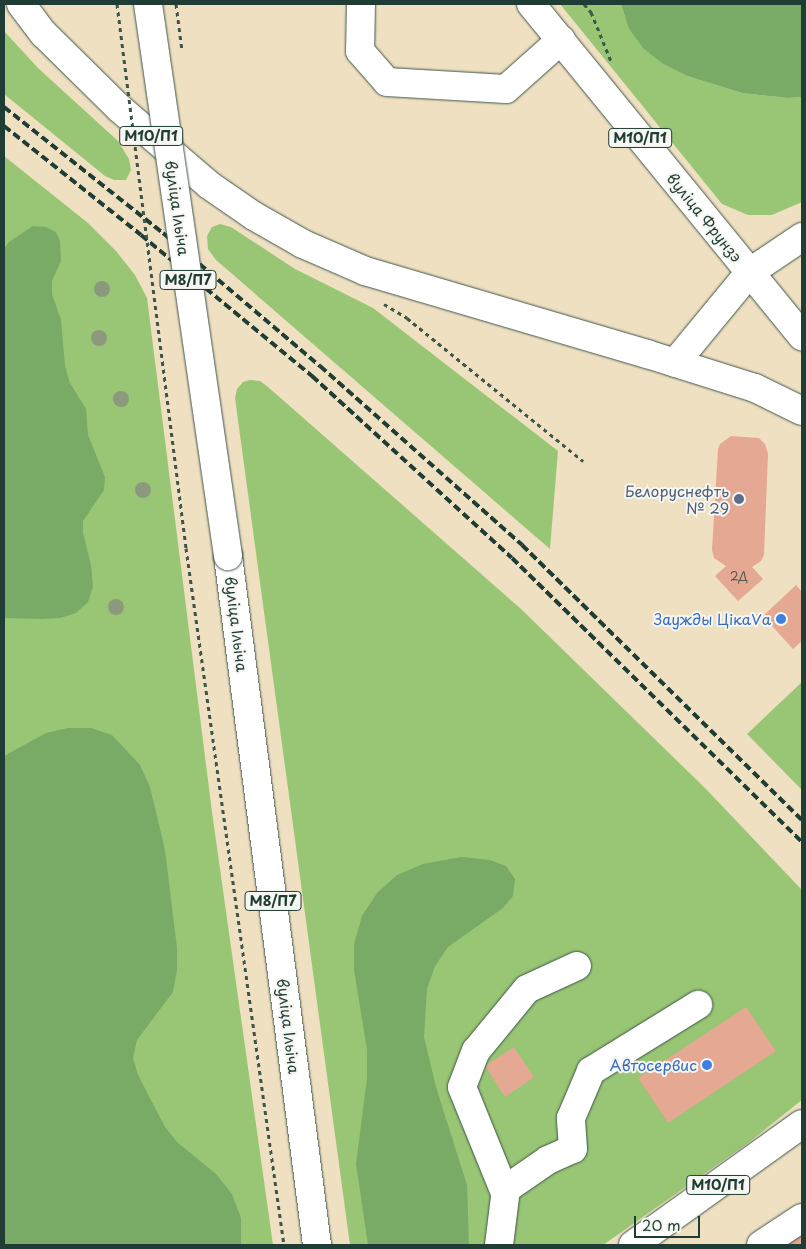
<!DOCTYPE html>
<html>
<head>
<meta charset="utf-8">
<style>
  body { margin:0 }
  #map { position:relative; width:806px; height:1249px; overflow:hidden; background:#efe0c2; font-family:"Playpen Sans",sans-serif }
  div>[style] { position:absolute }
  .green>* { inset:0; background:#98c674 }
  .forest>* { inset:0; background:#7aab66 }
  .building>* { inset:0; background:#e4a893 }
  .path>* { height:3px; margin-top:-1.5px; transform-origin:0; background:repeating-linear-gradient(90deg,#3e5549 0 4px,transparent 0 8px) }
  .roads { filter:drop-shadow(0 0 1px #3e5549) drop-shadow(0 0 1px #3e5549) }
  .minor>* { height:28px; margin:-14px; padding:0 14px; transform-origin:14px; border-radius:14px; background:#fff }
  .major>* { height:28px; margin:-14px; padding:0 14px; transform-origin:14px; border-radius:14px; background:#fff }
  .rail>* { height:4px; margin-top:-2px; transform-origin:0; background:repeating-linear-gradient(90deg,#1f3d34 0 8px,transparent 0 12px) }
  .path-bridge>* { height:3px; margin-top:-1.5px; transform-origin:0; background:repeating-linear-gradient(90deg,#3e5549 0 4px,transparent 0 8px) }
  .bridges { filter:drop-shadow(0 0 1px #3e5549) drop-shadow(0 0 1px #3e5549) }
  .major-bridge>* { height:28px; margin:-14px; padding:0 14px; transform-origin:14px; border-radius:14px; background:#fff }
  .trees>* { width:16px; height:16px; margin:-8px; border-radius:50%; background:#8d997d }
  .dots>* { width:14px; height:14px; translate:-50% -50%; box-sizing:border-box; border:2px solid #f6f6f2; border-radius:50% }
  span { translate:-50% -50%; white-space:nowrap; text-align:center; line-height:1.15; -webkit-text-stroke:4px #f6f6f2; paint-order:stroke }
  .number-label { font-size:12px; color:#50584c }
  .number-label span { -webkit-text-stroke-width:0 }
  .shield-label span { padding:1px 4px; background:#f6f6f2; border:1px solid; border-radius:4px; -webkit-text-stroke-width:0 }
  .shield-label { font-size:14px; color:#1f3d34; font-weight:700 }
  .street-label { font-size:15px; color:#1f3d34 }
  .service-label { font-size:15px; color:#4e5e75 }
  .right { translate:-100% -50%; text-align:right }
  .shop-label { font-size:15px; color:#366cbe }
  .frame { position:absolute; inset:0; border:5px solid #1f3d34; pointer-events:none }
  .scale { position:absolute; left:634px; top:1216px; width:66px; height:22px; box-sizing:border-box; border:2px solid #1f3d34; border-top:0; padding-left:6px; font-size:15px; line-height:18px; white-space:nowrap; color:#1f3d34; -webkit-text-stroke:4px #f6f6f2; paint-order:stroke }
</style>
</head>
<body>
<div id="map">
  <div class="green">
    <i style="clip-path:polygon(560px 4px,621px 4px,628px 27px,663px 64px,687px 76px,742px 93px,788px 98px,802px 97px,802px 202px,772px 215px,748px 215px,722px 204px)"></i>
    <i style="clip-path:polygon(4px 31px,38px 68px,118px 141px,129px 159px,131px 170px,126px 180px,114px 180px,105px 176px,4px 94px)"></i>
    <i style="clip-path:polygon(4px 156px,88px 223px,116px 251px,135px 275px,147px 298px,212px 812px,273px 1245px,4px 1245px)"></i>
    <i style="clip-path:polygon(220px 224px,231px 227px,295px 269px,373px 308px,558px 451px,550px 549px,216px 260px,208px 249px,207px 236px,212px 227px)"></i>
    <i style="clip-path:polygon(250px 380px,260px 381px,268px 387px,521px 609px,705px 788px,802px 890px,802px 1100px,748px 1143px,603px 1245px,350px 1245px,235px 398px,237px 389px,243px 382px)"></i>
    <i style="clip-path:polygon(802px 682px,802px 790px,747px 734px)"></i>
  </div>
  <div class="forest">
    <i style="clip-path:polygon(621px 4px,802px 4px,802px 97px,788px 98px,742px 93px,687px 76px,663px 64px,643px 48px,628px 27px)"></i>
    <i style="clip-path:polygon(33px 226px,46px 227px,56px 232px,60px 241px,61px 261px,52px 281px,52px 294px,61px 320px,65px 366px,70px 383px,86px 409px,88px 435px,105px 477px,104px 490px,83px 521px,83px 533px,91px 565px,93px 586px,88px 602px,76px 613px,60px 618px,40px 619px,4px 618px,4px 249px,9px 242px)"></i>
    <i style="clip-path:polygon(68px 728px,91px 728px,112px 735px,140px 765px,150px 787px,165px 850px,177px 948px,177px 970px,173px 992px,137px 1040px,133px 1058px,138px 1075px,165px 1127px,177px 1142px,216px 1174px,232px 1194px,241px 1218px,241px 1245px,4px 1245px,4px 756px,46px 733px)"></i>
    <i style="clip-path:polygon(461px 857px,490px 860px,506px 866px,515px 879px,513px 896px,503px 908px,448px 947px,435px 966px,427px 989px,424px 1037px,436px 1087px,467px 1185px,469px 1245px,368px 1245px,356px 1164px,367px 1078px,367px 1050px,354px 970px,354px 944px,362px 916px,377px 893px,397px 875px,423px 864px)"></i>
  </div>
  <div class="building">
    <i style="clip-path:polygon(731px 436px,759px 438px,765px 444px,768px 454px,764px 555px,761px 561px,752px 567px,763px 579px,738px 601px,715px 576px,726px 566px,714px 558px,712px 550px,718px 449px,720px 444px)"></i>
    <i style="clip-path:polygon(796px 585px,802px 592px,802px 641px,793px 649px,763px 616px)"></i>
    <i style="clip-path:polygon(746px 1007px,776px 1051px,668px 1123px,638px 1078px)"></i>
    <i style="clip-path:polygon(514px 1047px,534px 1077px,505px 1097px,485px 1066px)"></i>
    <i style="clip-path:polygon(802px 1224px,802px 1245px,766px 1245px)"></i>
  </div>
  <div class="path">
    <i style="left:584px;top:4px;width:11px;rotate:49deg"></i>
    <i style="left:591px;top:12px;width:53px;rotate:67.8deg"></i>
    <i style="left:384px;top:304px;width:27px;rotate:31deg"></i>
    <i style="left:407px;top:318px;width:227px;rotate:39.1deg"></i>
    <i style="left:186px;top:548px;width:704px;rotate:82deg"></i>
  </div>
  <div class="roads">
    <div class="minor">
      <i style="left:361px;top:4px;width:47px;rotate:91.2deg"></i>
      <i style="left:360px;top:51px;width:41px;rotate:48.9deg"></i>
      <i style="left:387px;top:82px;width:119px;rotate:3.4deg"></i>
      <i style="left:506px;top:89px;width:74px;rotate:-41.7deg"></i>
      <i style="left:750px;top:272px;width:63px;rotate:-33.9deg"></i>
      <i style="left:505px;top:1193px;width:114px;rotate:-112.1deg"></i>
      <i style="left:462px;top:1087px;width:39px;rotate:-69deg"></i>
      <i style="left:476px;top:1051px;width:80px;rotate:-50.6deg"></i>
      <i style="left:527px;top:989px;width:55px;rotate:-24.7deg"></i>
      <i style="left:499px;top:1245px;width:56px;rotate:-82.9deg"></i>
      <i style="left:506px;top:1189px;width:51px;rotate:-34.6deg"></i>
      <i style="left:548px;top:1160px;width:27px;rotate:-24deg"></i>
      <i style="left:573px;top:1149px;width:31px;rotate:-94deg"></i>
      <i style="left:571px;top:1118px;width:51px;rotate:-66.9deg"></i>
      <i style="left:591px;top:1071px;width:126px;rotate:-31.7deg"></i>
      <i style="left:761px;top:1245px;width:49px;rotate:-33.4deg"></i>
    </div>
    <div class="major">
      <i style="left:21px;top:4px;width:38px;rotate:53deg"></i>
      <i style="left:44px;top:34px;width:105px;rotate:44.6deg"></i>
      <i style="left:119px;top:108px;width:118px;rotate:40.5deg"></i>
      <i style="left:209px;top:185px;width:55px;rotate:34.6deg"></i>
      <i style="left:254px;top:216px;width:56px;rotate:29.7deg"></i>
      <i style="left:303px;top:244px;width:68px;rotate:23.5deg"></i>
      <i style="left:365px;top:271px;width:294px;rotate:16.4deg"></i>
      <i style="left:647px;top:354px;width:113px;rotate:17.5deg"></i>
      <i style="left:755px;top:388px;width:52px;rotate:26.1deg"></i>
      <i style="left:531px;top:4px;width:429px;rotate:50.8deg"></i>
      <i style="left:675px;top:363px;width:118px;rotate:-50.5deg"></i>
      <i style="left:228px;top:556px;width:695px;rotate:82.64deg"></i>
      <i style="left:633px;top:1245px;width:208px;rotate:-35.6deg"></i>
    </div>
  </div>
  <div class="rail">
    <i style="left:4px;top:107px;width:203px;rotate:38.4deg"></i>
    <i style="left:163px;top:233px;width:206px;rotate:40.3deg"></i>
    <i style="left:320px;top:366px;width:270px;rotate:41.5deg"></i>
    <i style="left:522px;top:545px;width:392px;rotate:44.5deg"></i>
    <i style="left:4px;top:126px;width:175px;rotate:38.5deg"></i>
    <i style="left:141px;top:235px;width:222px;rotate:39.5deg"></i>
    <i style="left:312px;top:376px;width:270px;rotate:42.3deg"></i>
    <i style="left:512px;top:558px;width:406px;rotate:44.4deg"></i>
  </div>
  <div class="path-bridge">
    <i style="left:117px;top:4px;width:548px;rotate:82.77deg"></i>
    <i style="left:176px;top:4px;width:46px;rotate:82.6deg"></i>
  </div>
  <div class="bridges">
    <div class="major-bridge">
      <i style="left:148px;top:4px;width:558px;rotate:81.75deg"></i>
    </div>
  </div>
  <div class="trees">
    <i style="left:102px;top:289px"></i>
    <i style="left:99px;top:338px"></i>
    <i style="left:121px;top:399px"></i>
    <i style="left:143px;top:490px"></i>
    <i style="left:116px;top:607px"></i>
  </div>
  <div class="dots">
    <i style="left:739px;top:499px;background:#5c6f8a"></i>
    <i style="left:781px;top:619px;background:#3f7fe0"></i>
    <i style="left:707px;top:1065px;background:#3f7fe0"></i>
  </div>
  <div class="number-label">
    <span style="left:739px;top:577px">2Д</span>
  </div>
  <div class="shield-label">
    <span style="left:151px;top:136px">М10/П1</span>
    <span style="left:640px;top:138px">М10/П1</span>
    <span style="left:188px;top:280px">М8/П7</span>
    <span style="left:273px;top:901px">М8/П7</span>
    <span style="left:718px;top:1185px">М10/П1</span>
  </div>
  <div class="street-label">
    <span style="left:178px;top:208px;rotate:82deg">вуліца Ільіча</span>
    <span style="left:705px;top:217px;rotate:51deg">вуліца Фрунзэ</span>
    <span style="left:237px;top:624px;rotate:83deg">вуліца Ільіча</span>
    <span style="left:289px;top:1026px;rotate:83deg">вуліца Ільіча</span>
  </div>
  <div class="service-label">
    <span class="right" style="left:729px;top:499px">Белоруснефть<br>№ 29</span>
  </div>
  <div class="shop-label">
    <span class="right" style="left:771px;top:619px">Заужды ЦікаVа</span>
    <span class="right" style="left:697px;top:1065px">Автосервис</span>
  </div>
  <div class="frame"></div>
  <div class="scale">20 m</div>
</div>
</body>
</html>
